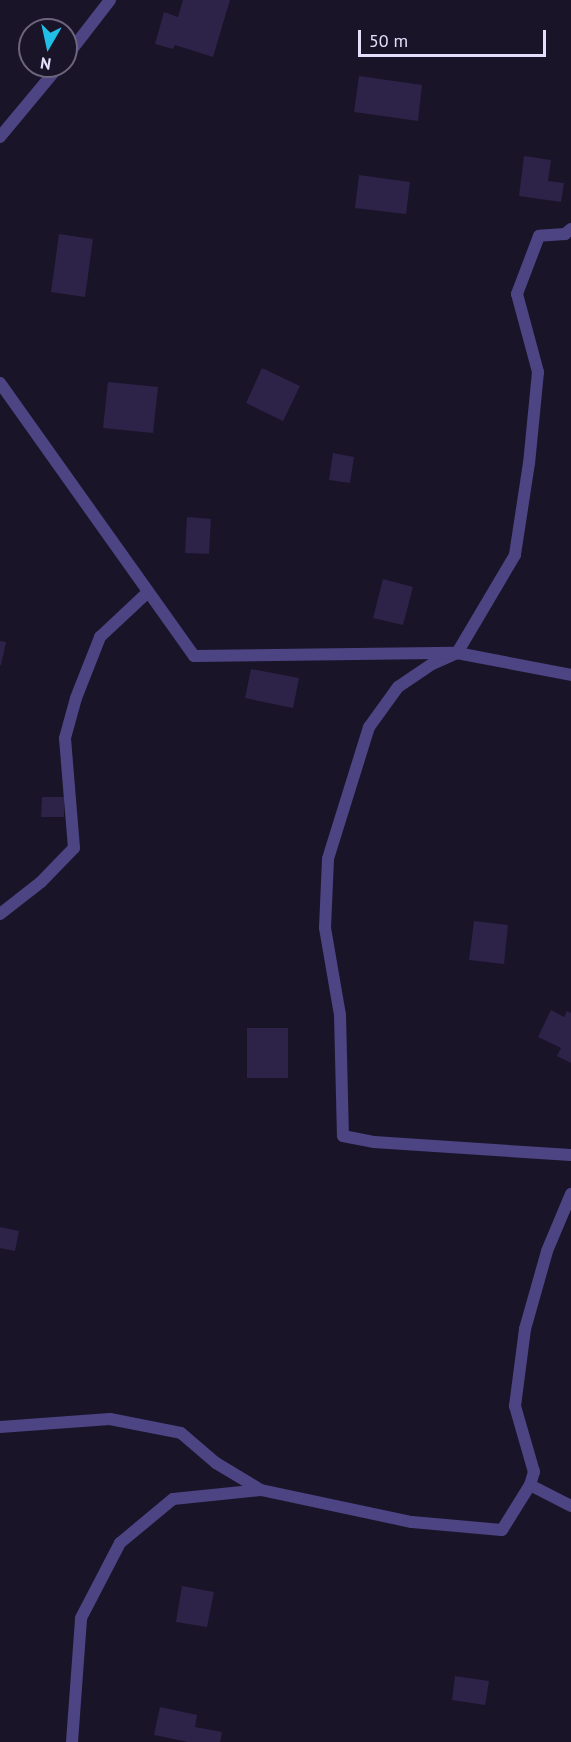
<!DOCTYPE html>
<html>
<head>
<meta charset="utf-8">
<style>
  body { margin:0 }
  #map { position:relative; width:571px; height:1742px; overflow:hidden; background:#1a1429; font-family:"PT Sans",sans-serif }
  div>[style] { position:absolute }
  .building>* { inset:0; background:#2d2248 }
  .minor>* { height:12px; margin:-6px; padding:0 6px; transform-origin:6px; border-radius:6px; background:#4d4483 }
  span { translate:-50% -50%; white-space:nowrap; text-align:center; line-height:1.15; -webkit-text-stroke:4.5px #1a1429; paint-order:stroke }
  .north { position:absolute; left:18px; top:18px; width:60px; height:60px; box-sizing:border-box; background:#1a1429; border:2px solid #6c657d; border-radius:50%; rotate:189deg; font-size:16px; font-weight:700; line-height:24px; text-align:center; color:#e6dffc }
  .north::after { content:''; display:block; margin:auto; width:21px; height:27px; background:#1fbfe8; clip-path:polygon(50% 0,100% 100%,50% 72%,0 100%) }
  .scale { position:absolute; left:358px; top:30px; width:188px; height:27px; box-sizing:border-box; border:3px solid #e6dffc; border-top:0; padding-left:8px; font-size:18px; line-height:21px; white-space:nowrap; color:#e6dffc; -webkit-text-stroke:4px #1a1429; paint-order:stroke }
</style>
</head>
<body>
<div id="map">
  <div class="building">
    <i style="clip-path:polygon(183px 0,230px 0,213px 57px,175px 45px,173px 49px,155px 44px,164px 12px,178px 17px)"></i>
    <i style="clip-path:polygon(359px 76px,422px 85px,418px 121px,354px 112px)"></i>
    <i style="clip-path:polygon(524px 156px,551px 160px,548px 181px,564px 183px,561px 202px,519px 196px)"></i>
    <i style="clip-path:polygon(359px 175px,410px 182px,406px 214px,355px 208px)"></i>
    <i style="clip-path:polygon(59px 234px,93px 239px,85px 297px,51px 292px)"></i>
    <i style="clip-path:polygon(262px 368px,300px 386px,283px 421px,246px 403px)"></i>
    <i style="clip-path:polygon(108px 382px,158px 387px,153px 433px,103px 428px)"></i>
    <i style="clip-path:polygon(333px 453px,354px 457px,350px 483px,329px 480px)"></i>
    <i style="clip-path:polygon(187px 517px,211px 519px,209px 554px,185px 553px)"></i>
    <i style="clip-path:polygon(383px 579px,413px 587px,403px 625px,373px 618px)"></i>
    <i style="clip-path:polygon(0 641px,6px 642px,1px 665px,0 665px)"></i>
    <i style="clip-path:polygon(251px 669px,299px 678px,293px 708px,245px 698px)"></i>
    <i style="clip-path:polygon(42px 797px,64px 797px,64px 817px,41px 817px)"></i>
    <i style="clip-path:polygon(474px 921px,508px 925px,504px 964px,469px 960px)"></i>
    <i style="clip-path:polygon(551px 1010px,564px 1017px,567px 1011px,571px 1013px,571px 1063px,557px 1056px,561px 1048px,538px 1037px)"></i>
    <i style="clip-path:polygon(247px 1028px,288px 1028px,288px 1078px,247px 1078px)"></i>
    <i style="clip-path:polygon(0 1227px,19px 1231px,15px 1251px,0 1248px)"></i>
    <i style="clip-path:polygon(182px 1586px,214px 1592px,207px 1627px,176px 1622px)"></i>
    <i style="clip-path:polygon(455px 1676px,489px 1681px,485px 1705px,452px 1700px)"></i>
    <i style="clip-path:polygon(160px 1707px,197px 1715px,195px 1727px,222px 1732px,220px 1742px,188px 1742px,154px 1735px)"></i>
  </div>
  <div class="minor">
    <i style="left:66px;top:57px;width:72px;rotate:-52.3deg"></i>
    <i style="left:0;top:137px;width:92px;rotate:-50.3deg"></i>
    <i style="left:571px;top:229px;width:8px;rotate:140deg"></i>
    <i style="left:565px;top:234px;width:26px;rotate:176deg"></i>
    <i style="left:539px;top:236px;width:62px;rotate:110.8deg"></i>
    <i style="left:517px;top:294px;width:81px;rotate:74.9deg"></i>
    <i style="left:538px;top:372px;width:91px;rotate:95.6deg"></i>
    <i style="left:529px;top:463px;width:93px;rotate:98.7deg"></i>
    <i style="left:515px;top:555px;width:114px;rotate:120.6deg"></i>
    <i style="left:457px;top:653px;width:27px;rotate:156deg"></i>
    <i style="left:432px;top:664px;width:41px;rotate:145.9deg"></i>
    <i style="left:398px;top:687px;width:49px;rotate:125.9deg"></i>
    <i style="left:369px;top:727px;width:138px;rotate:107.3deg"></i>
    <i style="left:328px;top:859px;width:69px;rotate:92.5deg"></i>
    <i style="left:325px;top:928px;width:88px;rotate:80.2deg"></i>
    <i style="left:340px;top:1015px;width:121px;rotate:88.6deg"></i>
    <i style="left:343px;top:1136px;width:32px;rotate:11deg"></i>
    <i style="left:374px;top:1142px;width:197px;rotate:3.8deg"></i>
    <i style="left:0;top:383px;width:335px;rotate:54.6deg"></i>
    <i style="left:194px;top:656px;width:263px;rotate:-0.7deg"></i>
    <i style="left:457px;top:653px;width:116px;rotate:10.9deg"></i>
    <i style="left:0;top:914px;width:52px;rotate:-38deg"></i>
    <i style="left:41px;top:882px;width:47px;rotate:-45.9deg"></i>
    <i style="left:74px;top:848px;width:110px;rotate:-94.7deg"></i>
    <i style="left:65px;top:738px;width:41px;rotate:-74.6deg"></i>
    <i style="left:76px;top:698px;width:66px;rotate:-68.5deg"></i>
    <i style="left:100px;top:637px;width:66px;rotate:-43.2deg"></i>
    <i style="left:0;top:1427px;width:110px;rotate:-4.2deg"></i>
    <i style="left:110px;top:1419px;width:72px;rotate:11.2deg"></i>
    <i style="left:181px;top:1433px;width:46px;rotate:40.6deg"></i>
    <i style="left:216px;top:1463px;width:52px;rotate:31deg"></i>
    <i style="left:261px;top:1490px;width:154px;rotate:12deg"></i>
    <i style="left:412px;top:1522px;width:90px;rotate:5.1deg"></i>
    <i style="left:502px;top:1530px;width:53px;rotate:-58.1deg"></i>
    <i style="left:530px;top:1485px;width:46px;rotate:27.1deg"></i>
    <i style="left:530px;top:1485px;width:14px;rotate:-73deg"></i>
    <i style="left:534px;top:1472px;width:69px;rotate:-106.1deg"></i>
    <i style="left:515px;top:1406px;width:78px;rotate:-82.6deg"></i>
    <i style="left:525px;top:1329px;width:81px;rotate:-74.2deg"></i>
    <i style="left:547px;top:1251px;width:62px;rotate:-67.2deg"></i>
    <i style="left:72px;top:1742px;width:124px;rotate:-85.8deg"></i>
    <i style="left:81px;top:1618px;width:85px;rotate:-62.5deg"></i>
    <i style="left:120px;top:1543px;width:69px;rotate:-39.7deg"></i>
    <i style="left:173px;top:1499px;width:88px;rotate:-5.8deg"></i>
  </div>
  <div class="north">N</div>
  <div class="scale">50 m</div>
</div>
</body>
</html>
